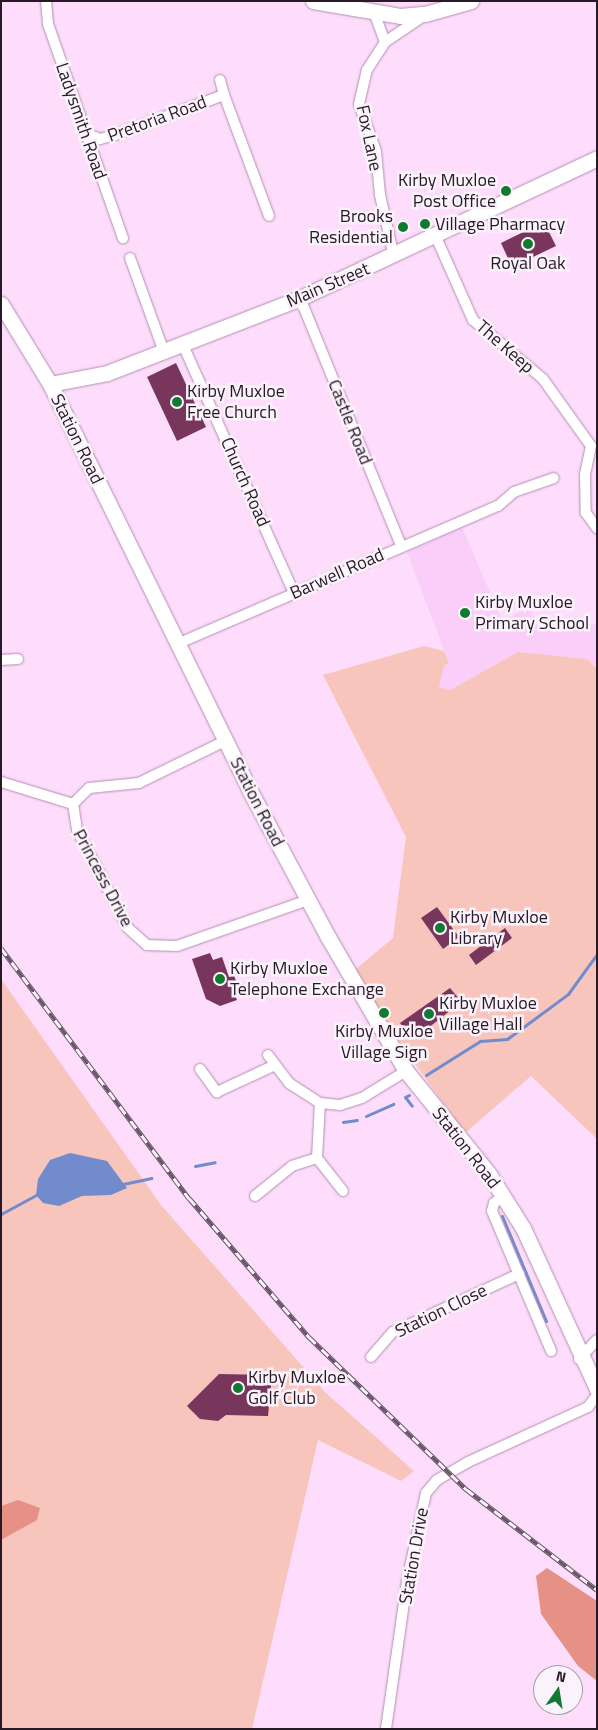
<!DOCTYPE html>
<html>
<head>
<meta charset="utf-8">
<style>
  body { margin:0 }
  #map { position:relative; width:598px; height:1730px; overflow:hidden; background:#fdddfb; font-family:"Titillium Web",sans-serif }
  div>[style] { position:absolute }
  .built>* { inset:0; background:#facef9 }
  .green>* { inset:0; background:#f8c5bd }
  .forest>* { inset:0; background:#e59186 }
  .water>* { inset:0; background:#718bcd }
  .stream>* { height:3px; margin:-1.5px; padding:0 1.5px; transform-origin:1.5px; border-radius:1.5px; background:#718bcd }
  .building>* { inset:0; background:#79365c }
  .roads { filter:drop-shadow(0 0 1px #b38eb1) drop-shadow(0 0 1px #b38eb1) }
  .street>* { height:10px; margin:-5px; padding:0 5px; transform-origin:5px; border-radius:5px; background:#fff }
  .secondary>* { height:15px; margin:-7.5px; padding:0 7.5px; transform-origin:7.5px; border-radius:7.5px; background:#fff }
  .rail>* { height:5px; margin-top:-2.5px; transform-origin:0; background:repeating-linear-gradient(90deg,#fbf3fb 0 9px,#685567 0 18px); box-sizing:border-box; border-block:1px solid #685567 }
  .dots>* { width:14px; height:14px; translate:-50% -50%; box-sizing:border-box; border:2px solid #fbf3fb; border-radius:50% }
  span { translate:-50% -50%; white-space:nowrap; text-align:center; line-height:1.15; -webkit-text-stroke:5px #fbf3fb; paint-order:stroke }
  .street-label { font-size:18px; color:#271926 }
  .poi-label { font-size:18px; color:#271926 }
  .right { translate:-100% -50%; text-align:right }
  .left { translate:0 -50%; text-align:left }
  .frame { position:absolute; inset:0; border:2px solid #271926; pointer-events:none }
  .north { position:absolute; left:533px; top:1665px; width:50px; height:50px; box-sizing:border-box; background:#fbf3fb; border:1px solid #a69ca6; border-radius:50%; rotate:13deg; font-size:14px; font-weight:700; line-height:20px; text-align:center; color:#271926 }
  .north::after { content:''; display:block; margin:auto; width:18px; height:22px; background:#107b30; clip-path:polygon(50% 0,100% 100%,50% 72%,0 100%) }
</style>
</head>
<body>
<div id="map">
  <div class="built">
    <i style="clip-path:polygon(462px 527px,503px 623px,529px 604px,535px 625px,597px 624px,597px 669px,587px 659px,518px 652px,450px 690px,439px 688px,444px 666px,449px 663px,407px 552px)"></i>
  </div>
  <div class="green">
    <i style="clip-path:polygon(424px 646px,444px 651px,449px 663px,444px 666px,439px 687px,450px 690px,518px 652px,587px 659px,597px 669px,597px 1139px,531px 1076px,465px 1133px,350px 974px,393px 938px,406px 837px,323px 675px)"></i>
    <i style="clip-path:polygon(1px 979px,161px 1205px,325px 1392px,414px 1471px,401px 1481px,318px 1440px,252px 1729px,1px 1729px)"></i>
  </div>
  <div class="forest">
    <i style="clip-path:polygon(18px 1500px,40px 1508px,37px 1520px,1px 1540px,1px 1506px)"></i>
    <i style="clip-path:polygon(547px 1568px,597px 1601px,597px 1681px,578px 1666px,541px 1614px,536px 1576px)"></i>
  </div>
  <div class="water">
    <i style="clip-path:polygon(70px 1153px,107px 1161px,127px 1188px,111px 1195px,82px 1196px,59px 1206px,43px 1203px,36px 1195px,38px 1179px,50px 1160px)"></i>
  </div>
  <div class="stream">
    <i style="left:426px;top:1075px;width:64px;rotate:-32.2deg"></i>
    <i style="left:480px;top:1041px;width:27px;rotate:-4deg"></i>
    <i style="left:507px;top:1039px;width:76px;rotate:-36.4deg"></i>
    <i style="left:568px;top:994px;width:49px;rotate:-54.1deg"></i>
    <i style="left:409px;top:1095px;width:4px;rotate:153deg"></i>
    <i style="left:405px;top:1097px;width:11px;rotate:52deg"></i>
    <i style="left:366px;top:1116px;width:30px;rotate:-24deg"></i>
    <i style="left:343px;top:1122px;width:14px;rotate:-8deg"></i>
    <i style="left:195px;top:1166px;width:20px;rotate:-11deg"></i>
    <i style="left:123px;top:1184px;width:29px;rotate:-12deg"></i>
    <i style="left:1px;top:1214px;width:42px;rotate:-28.4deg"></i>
    <i style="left:502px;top:1216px;width:114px;rotate:67.3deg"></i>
  </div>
  <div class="building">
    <i style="clip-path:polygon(544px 222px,556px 246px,512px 267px,501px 243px)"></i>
    <i style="clip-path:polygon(176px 363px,206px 427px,177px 441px,147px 377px)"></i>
    <i style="clip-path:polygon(437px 907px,459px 937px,443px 949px,421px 918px)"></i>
    <i style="clip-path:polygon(505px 928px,512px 938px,476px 965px,469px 955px)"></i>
    <i style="clip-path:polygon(210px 953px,213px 960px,222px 957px,229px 977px,234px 975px,240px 993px,235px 995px,237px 1000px,220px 1006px,206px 999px,192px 959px)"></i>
    <i style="clip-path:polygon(450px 988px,460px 1000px,456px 1006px,413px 1040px,400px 1023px)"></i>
    <i style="clip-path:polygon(219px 1374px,272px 1375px,268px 1416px,226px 1415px,218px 1421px,200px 1419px,187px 1406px)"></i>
  </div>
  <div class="roads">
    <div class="street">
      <i style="left:46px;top:1px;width:23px;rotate:85deg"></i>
      <i style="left:48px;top:24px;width:227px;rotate:70.7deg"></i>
      <i style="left:374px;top:12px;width:32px;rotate:70deg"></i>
      <i style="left:220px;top:80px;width:16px;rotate:75deg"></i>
      <i style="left:90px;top:135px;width:11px;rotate:22deg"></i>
      <i style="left:100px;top:139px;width:16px;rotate:-15deg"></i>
      <i style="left:115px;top:135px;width:116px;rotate:-20.2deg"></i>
      <i style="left:224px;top:95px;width:129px;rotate:69.6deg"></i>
      <i style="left:436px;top:237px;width:91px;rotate:66deg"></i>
      <i style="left:473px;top:320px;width:92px;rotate:40.1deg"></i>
      <i style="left:543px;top:379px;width:82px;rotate:54.4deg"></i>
      <i style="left:394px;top:257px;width:64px;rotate:-102.7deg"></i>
      <i style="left:380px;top:195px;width:44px;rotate:-95.2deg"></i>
      <i style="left:376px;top:151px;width:50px;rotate:-109.9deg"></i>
      <i style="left:359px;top:104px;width:35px;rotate:-77deg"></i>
      <i style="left:367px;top:70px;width:33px;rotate:-57deg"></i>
      <i style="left:385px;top:42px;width:48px;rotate:-34deg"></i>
      <i style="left:130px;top:258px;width:100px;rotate:70.1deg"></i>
      <i style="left:300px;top:298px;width:268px;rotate:67.8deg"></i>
      <i style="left:183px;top:345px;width:272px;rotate:65.9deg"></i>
      <i style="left:591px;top:446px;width:29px;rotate:102deg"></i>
      <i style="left:585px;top:474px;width:39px;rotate:89deg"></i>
      <i style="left:586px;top:513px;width:19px;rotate:54deg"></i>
      <i style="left:177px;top:644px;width:349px;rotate:-23.3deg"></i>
      <i style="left:498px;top:506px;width:21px;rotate:-41deg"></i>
      <i style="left:514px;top:492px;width:42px;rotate:-19.3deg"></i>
      <i style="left:1px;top:660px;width:17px;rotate:-3deg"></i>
      <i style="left:225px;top:741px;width:96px;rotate:154deg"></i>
      <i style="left:139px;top:783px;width:50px;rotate:174.3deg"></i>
      <i style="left:89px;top:788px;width:23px;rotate:135deg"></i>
      <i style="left:73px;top:804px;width:26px;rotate:81deg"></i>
      <i style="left:77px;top:830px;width:110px;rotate:62.5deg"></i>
      <i style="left:128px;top:928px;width:25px;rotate:42deg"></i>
      <i style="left:147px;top:945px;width:30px;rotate:2deg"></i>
      <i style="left:177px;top:946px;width:139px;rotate:-19.3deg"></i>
      <i style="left:1px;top:782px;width:75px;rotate:17deg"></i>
      <i style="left:268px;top:1055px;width:35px;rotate:53deg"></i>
      <i style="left:289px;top:1083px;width:37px;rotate:33deg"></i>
      <i style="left:320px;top:1103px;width:20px;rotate:6deg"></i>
      <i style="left:340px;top:1105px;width:23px;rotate:-18deg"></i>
      <i style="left:362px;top:1098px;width:52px;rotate:-31.5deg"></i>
      <i style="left:200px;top:1069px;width:29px;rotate:54deg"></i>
      <i style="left:217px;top:1092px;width:62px;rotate:-24.9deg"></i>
      <i style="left:317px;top:1158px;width:42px;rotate:51.8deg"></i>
      <i style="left:255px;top:1196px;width:48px;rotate:-39deg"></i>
      <i style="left:292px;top:1166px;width:26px;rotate:-18deg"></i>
      <i style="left:317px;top:1158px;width:55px;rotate:-86.9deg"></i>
      <i style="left:504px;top:1196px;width:12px;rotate:145deg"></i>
      <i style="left:494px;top:1203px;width:8px;rotate:104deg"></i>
      <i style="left:492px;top:1211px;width:152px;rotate:67.1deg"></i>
      <i style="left:371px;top:1357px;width:33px;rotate:-49deg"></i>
      <i style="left:393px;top:1332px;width:139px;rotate:-24.7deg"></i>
      <i style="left:579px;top:1359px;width:26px;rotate:-47deg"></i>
      <i style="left:386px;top:1729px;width:149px;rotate:-81.9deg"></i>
      <i style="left:407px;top:1581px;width:90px;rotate:-77.8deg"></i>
      <i style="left:426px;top:1493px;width:17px;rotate:-50deg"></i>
      <i style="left:437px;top:1480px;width:36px;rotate:-30deg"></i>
      <i style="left:468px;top:1462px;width:132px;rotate:-24.6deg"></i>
      <i style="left:588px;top:1407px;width:15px;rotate:-53deg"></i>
    </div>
    <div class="secondary">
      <i style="left:313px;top:1px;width:88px;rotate:9.8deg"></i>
      <i style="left:400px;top:16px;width:25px;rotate:-5deg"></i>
      <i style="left:425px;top:14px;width:48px;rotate:-15.8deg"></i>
      <i style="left:1px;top:304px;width:94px;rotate:58.5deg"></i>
      <i style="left:50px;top:384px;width:453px;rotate:63.8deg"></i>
      <i style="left:250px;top:791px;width:166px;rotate:61.9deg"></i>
      <i style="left:328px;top:937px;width:155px;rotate:59.8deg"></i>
      <i style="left:406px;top:1071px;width:132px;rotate:51.1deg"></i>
      <i style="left:489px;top:1174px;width:64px;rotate:57.8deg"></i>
      <i style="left:523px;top:1228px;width:177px;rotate:65.3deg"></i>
      <i style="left:50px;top:384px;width:58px;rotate:-10.9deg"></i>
      <i style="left:107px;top:373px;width:207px;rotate:-21.2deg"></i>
      <i style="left:300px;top:298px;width:328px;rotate:-25.2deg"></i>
    </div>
  </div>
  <div class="rail">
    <i style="left:1px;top:948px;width:313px;rotate:53.1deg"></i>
    <i style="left:189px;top:1198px;width:184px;rotate:49.2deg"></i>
    <i style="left:309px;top:1337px;width:219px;rotate:44.1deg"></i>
    <i style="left:466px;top:1489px;width:165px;rotate:37.6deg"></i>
  </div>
  <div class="dots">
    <i style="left:506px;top:191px;background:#107b30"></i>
    <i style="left:425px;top:224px;background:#107b30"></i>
    <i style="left:403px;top:227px;background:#107b30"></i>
    <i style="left:528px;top:244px;background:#107b30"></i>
    <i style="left:177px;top:402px;background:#107b30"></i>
    <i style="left:465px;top:613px;background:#107b30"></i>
    <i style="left:440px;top:928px;background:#107b30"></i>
    <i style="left:220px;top:979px;background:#107b30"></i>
    <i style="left:384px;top:1013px;background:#107b30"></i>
    <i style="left:429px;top:1014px;background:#107b30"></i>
    <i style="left:238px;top:1388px;background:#107b30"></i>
  </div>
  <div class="street-label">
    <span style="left:157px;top:119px;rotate:-20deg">Pretoria Road</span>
    <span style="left:81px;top:121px;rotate:71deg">Ladysmith Road</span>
    <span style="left:369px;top:138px;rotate:78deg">Fox Lane</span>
    <span style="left:328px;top:285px;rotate:-23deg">Main Street</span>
    <span style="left:505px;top:347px;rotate:41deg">The Keep</span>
    <span style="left:350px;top:422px;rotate:68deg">Castle Road</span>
    <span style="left:77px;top:439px;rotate:64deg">Station Road</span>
    <span style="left:245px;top:482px;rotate:66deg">Church Road</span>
    <span style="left:337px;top:574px;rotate:-24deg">Barwell Road</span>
    <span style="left:257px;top:802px;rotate:63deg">Station Road</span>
    <span style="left:103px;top:878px;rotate:62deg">Princess Drive</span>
    <span style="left:466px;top:1148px;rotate:52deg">Station Road</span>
    <span style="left:441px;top:1311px;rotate:-26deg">Station Close</span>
    <span style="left:414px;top:1556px;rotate:-80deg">Station Drive</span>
  </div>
  <div class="poi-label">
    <span class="right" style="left:496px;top:191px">Kirby Muxloe<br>Post Office</span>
    <span class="right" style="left:393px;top:227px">Brooks<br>Residential</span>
    <span class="left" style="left:435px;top:224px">Village Pharmacy</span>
    <span style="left:528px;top:263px">Royal Oak</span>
    <span class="left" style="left:187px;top:402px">Kirby Muxloe<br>Free Church</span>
    <span class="left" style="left:475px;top:613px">Kirby Muxloe<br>Primary School</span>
    <span class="left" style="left:450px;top:928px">Kirby Muxloe<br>Library</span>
    <span class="left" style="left:230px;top:979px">Kirby Muxloe<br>Telephone Exchange</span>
    <span class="left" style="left:439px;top:1014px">Kirby Muxloe<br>Village Hall</span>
    <span style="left:384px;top:1042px">Kirby Muxloe<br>Village Sign</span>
    <span class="left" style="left:248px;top:1388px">Kirby Muxloe<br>Golf Club</span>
  </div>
  <div class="frame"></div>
  <div class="north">N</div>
</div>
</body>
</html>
